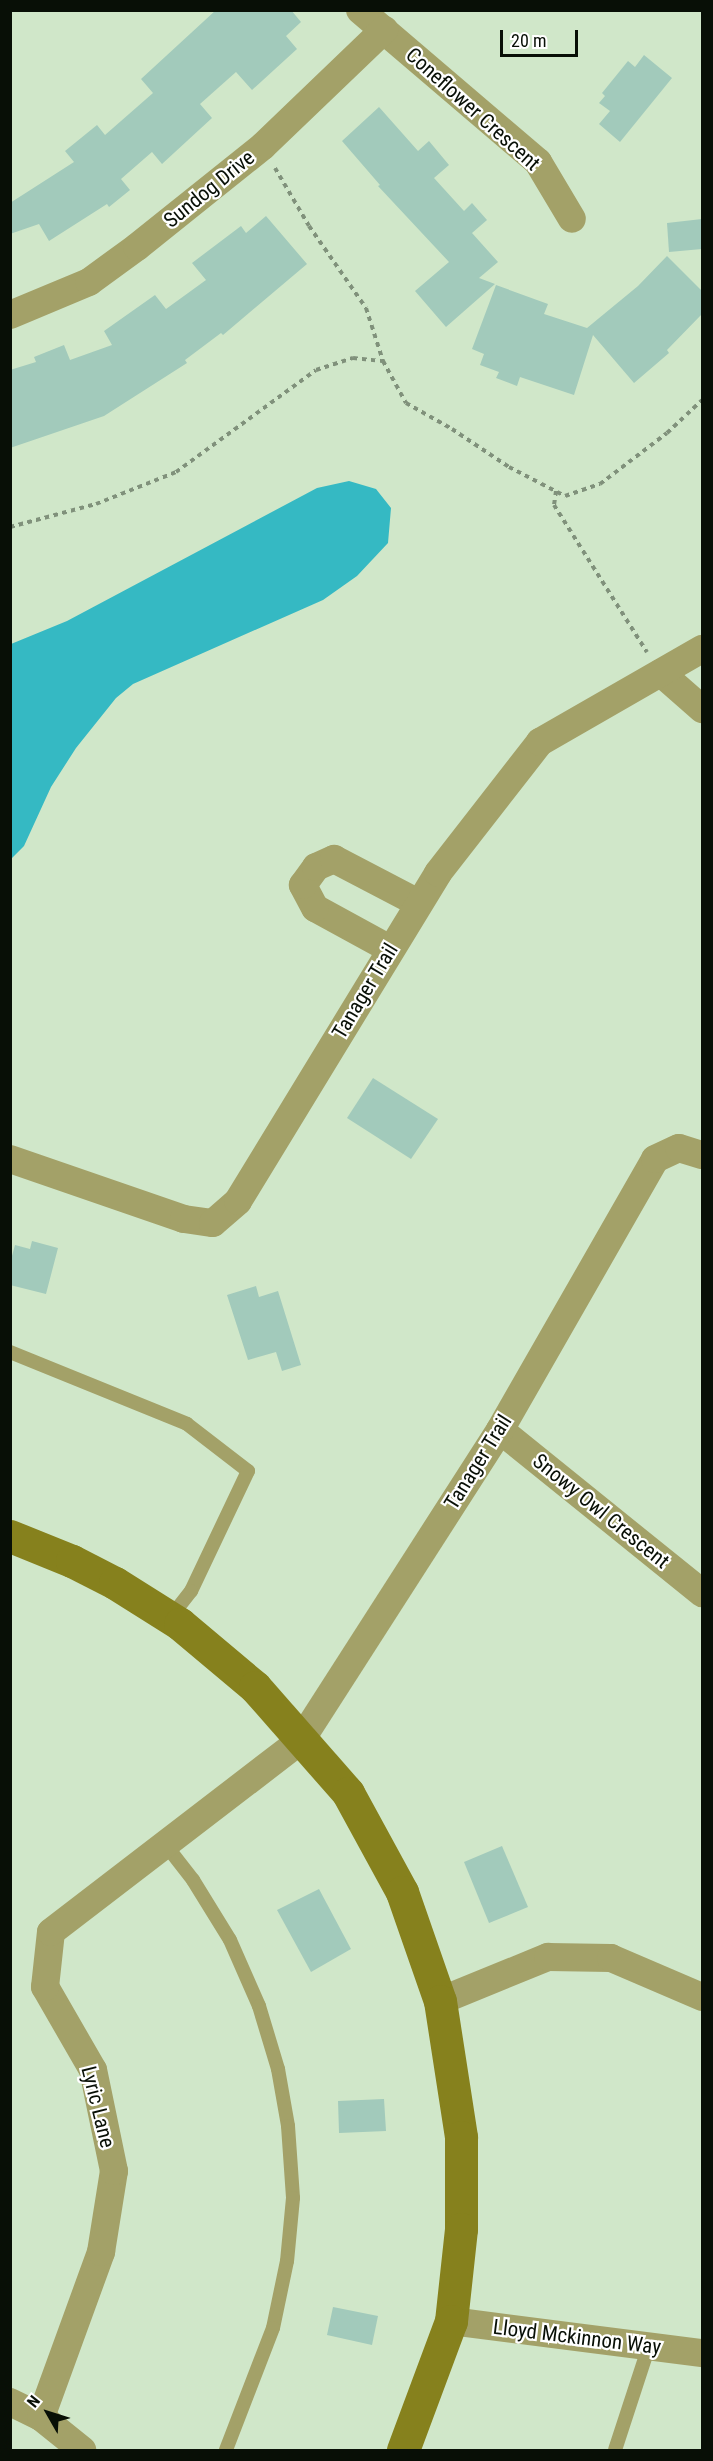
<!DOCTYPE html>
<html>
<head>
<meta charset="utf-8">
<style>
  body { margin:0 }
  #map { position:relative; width:713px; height:2461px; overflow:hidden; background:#d0e7c9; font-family:"Roboto Condensed",sans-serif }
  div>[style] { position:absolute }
  .water>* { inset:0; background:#35b9c3 }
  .building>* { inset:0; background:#a2cabb }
  .path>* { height:4px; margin-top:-2px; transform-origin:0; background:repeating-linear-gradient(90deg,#80917b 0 4.5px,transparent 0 9px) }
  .lane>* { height:14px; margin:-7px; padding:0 7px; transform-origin:7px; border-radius:7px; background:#a3a168 }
  .street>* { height:28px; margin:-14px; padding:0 14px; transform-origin:14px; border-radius:14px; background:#a3a168 }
  .secondary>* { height:33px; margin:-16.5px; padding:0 16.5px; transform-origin:16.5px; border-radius:16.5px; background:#86811d }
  span { translate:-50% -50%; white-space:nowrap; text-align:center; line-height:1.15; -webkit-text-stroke:4.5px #fff; paint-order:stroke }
  .street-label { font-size:21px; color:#080f06 }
  .frame { position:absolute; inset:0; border:12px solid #080f06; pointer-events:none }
  .north { position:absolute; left:18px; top:2383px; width:60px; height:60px; -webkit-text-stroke:4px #fff; paint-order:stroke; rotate:309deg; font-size:16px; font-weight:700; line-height:24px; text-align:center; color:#080f06 }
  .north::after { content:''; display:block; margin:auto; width:21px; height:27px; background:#080f06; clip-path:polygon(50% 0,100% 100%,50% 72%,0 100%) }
  .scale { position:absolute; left:500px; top:30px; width:78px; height:27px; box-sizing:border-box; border:3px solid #080f06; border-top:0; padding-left:8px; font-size:18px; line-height:21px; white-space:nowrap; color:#080f06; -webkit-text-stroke:4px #fff; paint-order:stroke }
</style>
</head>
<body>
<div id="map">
  <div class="water">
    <i style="clip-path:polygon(349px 481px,376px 489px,391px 508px,388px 543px,357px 576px,323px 600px,133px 684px,116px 698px,76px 748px,51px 787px,24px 846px,11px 859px,11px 644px,67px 621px,317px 488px)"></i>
  </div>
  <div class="building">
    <i style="clip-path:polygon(216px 10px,291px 10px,301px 22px,286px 36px,297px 49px,252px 90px,236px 72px,200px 104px,212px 118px,162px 164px,152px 152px,121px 179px,130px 190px,109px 207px,107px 204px,49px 241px,39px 224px,10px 234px,10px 203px,74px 162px,65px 151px,97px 125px,105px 135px,153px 93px,141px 79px)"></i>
    <i style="clip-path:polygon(644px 55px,672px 78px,620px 142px,599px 124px,610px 111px,599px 103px,605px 96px,602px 93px,628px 61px,635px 67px)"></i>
    <i style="clip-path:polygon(379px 107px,418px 151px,429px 141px,449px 165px,434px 178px,464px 211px,472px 203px,487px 220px,472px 233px,498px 262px,479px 278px,495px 284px,446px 327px,415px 291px,449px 262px,378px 186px,380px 185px,342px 141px)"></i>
    <i style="clip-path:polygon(266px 216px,307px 264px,223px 335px,221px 333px,185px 360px,187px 363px,104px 416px,10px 448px,10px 370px,36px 362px,34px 357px,64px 345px,70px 360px,112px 345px,104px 331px,155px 295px,166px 309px,206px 280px,192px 263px,241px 226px,246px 233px)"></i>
    <i style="clip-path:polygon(702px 219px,702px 249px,669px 252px,667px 223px)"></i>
    <i style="clip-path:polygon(667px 256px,702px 291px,702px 314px,667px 350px,669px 353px,634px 383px,593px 335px,574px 395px,520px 377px,517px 386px,496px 378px,499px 372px,480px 365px,484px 354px,472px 349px,496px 285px,548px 304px,544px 314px,587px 328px,638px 286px)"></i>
    <i style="clip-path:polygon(373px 1078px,438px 1119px,411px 1159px,347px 1118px)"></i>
    <i style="clip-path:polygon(32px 1241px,58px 1248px,46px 1294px,10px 1285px,10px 1263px,15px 1245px,30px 1249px)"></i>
    <i style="clip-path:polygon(256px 1286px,259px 1297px,278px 1291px,301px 1365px,282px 1371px,276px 1352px,248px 1360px,227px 1295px)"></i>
    <i style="clip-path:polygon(502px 1846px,528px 1907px,489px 1923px,464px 1862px)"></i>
    <i style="clip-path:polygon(319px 1889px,351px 1949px,311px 1972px,277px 1910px)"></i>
    <i style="clip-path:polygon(384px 2099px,386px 2131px,339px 2133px,338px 2101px)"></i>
    <i style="clip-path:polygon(333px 2307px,378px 2316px,372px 2345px,327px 2335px)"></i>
  </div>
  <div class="path">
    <i style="left:275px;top:168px;width:67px;rotate:59.6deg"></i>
    <i style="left:309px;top:226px;width:100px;rotate:55.2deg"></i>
    <i style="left:366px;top:308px;width:56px;rotate:72.2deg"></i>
    <i style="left:556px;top:491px;width:14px;rotate:98deg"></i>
    <i style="left:554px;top:505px;width:174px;rotate:57.7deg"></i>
    <i style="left:10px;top:527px;width:89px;rotate:-15deg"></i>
    <i style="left:96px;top:504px;width:86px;rotate:-21.8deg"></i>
    <i style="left:176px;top:472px;width:173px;rotate:-36.1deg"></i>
    <i style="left:316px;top:370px;width:39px;rotate:-18deg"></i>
    <i style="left:353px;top:358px;width:30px;rotate:6deg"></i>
    <i style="left:383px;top:361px;width:48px;rotate:61.3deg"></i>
    <i style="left:406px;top:403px;width:53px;rotate:29.5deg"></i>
    <i style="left:452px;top:429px;width:69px;rotate:33.7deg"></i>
    <i style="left:509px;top:467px;width:63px;rotate:27.4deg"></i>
    <i style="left:565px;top:496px;width:37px;rotate:-19deg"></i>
    <i style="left:600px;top:484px;width:84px;rotate:-37.3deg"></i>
    <i style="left:667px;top:433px;width:48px;rotate:-43.3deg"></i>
  </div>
  <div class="lane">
    <i style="left:10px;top:1352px;width:191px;rotate:22.1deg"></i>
    <i style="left:187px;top:1424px;width:77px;rotate:37.6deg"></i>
    <i style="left:248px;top:1471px;width:133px;rotate:115.4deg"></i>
    <i style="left:191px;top:1591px;width:34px;rotate:128deg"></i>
    <i style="left:165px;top:1844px;width:46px;rotate:52.1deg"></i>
    <i style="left:193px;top:1880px;width:70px;rotate:58.3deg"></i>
    <i style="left:230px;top:1940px;width:72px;rotate:66.3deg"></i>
    <i style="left:259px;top:2006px;width:66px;rotate:73.2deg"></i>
    <i style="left:278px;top:2069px;width:58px;rotate:80deg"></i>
    <i style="left:288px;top:2126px;width:72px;rotate:86deg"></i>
    <i style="left:293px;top:2198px;width:63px;rotate:95.4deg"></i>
    <i style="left:287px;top:2261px;width:68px;rotate:101.8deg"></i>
    <i style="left:273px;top:2328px;width:131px;rotate:111.1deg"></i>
    <i style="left:615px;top:2450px;width:109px;rotate:-71.9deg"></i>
  </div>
  <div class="street">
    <i style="left:360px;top:10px;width:234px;rotate:40.5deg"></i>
    <i style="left:538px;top:162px;width:66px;rotate:59.2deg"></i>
    <i style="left:10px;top:315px;width:86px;rotate:-22.7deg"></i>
    <i style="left:89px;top:282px;width:59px;rotate:-36.1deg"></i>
    <i style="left:137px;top:247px;width:161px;rotate:-38.7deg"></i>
    <i style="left:263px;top:146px;width:168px;rotate:-43.8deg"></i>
    <i style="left:661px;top:673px;width:55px;rotate:41.3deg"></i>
    <i style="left:390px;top:949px;width:85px;rotate:-151.3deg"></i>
    <i style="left:315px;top:908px;width:26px;rotate:-118deg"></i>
    <i style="left:303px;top:885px;width:22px;rotate:-54deg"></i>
    <i style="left:316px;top:867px;width:20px;rotate:-24deg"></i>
    <i style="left:334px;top:859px;width:95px;rotate:27.6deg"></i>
    <i style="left:10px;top:1159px;width:184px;rotate:19deg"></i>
    <i style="left:184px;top:1219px;width:29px;rotate:8deg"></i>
    <i style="left:213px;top:1223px;width:33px;rotate:-41deg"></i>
    <i style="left:238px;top:1201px;width:384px;rotate:-58.6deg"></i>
    <i style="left:438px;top:873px;width:166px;rotate:-52.1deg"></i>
    <i style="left:540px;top:742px;width:187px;rotate:-29.9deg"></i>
    <i style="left:500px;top:1430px;width:260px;rotate:38.9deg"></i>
    <i style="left:440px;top:2001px;width:117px;rotate:-22.2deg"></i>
    <i style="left:548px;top:1957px;width:63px;rotate:0.9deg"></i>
    <i style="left:611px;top:1958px;width:99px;rotate:23.2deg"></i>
    <i style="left:451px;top:2321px;width:253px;rotate:7.3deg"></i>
    <i style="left:10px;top:2402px;width:34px;rotate:26deg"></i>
    <i style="left:41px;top:2417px;width:53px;rotate:38.8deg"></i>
    <i style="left:41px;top:2417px;width:176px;rotate:-70deg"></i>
    <i style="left:101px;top:2252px;width:82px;rotate:-80.9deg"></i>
    <i style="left:114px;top:2171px;width:103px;rotate:-101.7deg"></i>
    <i style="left:93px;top:2070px;width:96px;rotate:-120deg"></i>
    <i style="left:45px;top:1987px;width:55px;rotate:-83.8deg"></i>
    <i style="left:51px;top:1932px;width:315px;rotate:-37.5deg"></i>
    <i style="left:301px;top:1740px;width:368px;rotate:-57.3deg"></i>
    <i style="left:500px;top:1430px;width:312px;rotate:-60.2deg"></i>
    <i style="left:655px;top:1159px;width:26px;rotate:-25deg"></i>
    <i style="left:679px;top:1148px;width:24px;rotate:17deg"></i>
  </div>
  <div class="secondary">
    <i style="left:10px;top:1536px;width:67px;rotate:22deg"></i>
    <i style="left:72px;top:1561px;width:48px;rotate:27.1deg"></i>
    <i style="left:115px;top:1583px;width:77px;rotate:32.2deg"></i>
    <i style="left:180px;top:1624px;width:98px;rotate:40deg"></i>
    <i style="left:255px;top:1687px;width:141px;rotate:48.7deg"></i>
    <i style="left:348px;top:1793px;width:113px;rotate:61.4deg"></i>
    <i style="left:402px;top:1892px;width:115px;rotate:70.8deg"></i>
    <i style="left:440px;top:2001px;width:138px;rotate:81.2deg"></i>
    <i style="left:461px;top:2137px;width:92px;rotate:90deg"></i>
    <i style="left:461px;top:2229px;width:93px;rotate:96.2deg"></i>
    <i style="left:451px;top:2321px;width:138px;rotate:110.4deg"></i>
  </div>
  <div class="street-label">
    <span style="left:473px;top:109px;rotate:42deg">Coneflower Crescent</span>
    <span style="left:209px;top:189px;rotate:-39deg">Sundog Drive</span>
    <span style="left:365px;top:991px;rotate:-59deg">Tanager Trail</span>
    <span style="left:478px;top:1462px;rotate:-58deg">Tanager Trail</span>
    <span style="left:601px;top:1511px;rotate:39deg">Snowy Owl Crescent</span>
    <span style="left:98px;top:2107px;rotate:76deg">Lyric Lane</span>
    <span style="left:577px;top:2337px;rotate:7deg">Lloyd Mckinnon Way</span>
  </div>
  <div class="frame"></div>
  <div class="north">N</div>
  <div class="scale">20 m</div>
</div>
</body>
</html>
